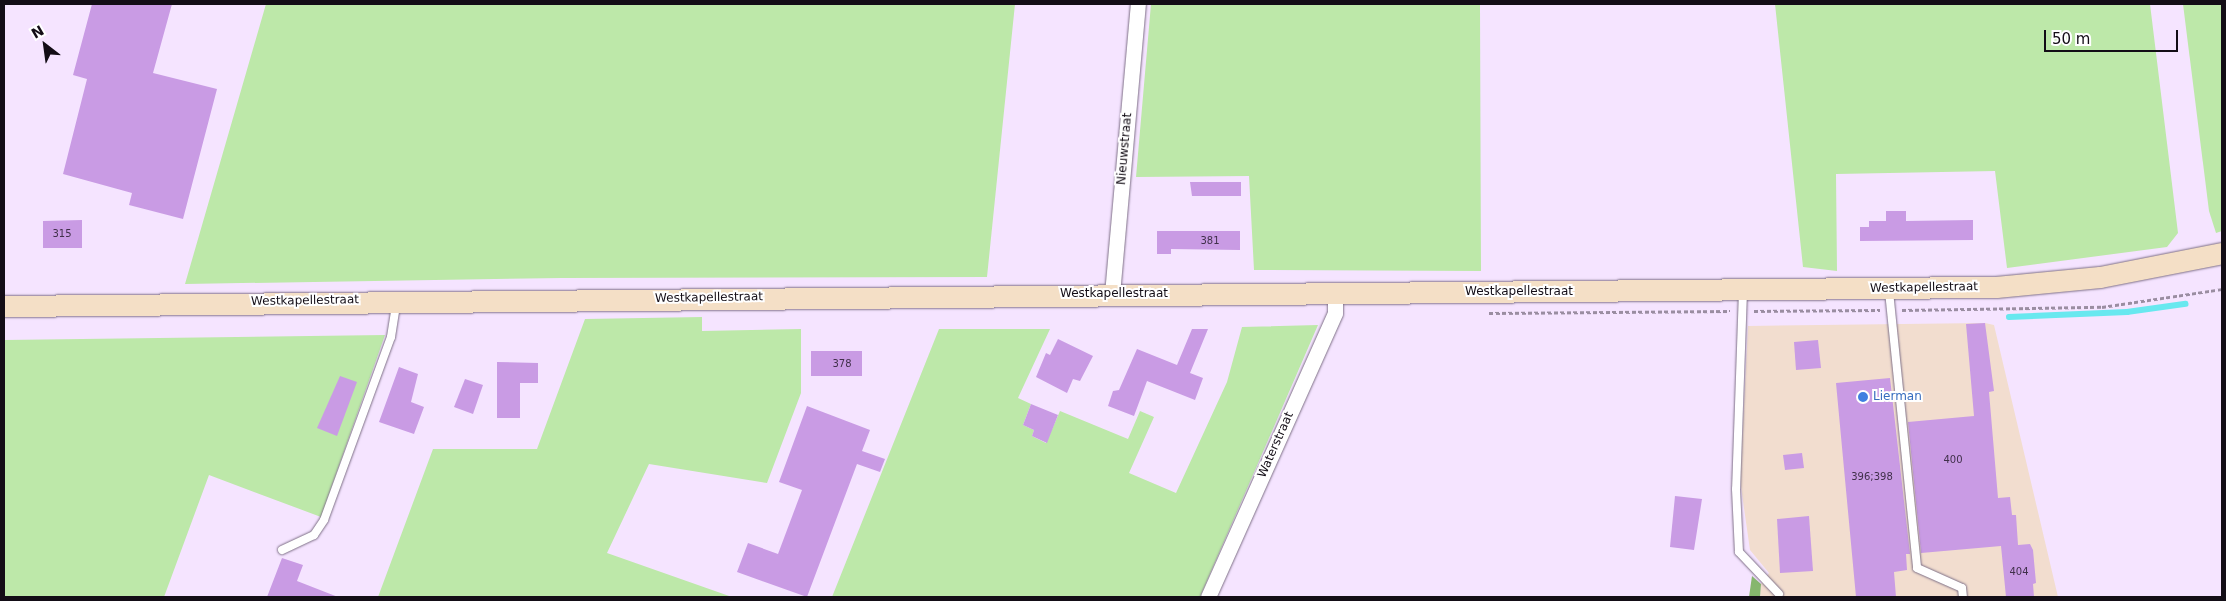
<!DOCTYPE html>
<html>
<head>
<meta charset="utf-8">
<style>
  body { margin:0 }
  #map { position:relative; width:2226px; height:601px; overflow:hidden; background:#f5e4ff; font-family:"DejaVu Sans",sans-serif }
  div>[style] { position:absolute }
  .commercial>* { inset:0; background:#f2ddcf }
  .green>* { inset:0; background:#bde8a9 }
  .forest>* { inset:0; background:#86b66d }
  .stream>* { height:5.5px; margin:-2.75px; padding:0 2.75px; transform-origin:2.75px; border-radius:2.75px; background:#68e8ef }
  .building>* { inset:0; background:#c99be4 }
  .path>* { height:3px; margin-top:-1.5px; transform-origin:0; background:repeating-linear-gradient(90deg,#9a8da1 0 4px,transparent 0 6.5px) }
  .roads { filter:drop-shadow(0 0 1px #7e7087) drop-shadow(0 0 1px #7e7087) }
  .lane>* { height:8px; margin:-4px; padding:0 4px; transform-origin:4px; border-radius:4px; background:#fff }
  .street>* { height:15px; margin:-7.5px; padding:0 7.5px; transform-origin:7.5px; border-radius:7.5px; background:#fff }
  .secondary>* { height:21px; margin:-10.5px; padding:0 10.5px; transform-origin:10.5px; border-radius:10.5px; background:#f4dfc6 }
  .dots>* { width:14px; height:14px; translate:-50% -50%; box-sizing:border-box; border:2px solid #fff; border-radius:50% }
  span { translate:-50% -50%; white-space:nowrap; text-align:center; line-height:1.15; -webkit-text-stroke:4px #fff; paint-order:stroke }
  .number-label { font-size:10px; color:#40304a }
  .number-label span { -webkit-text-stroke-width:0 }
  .street-label { font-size:12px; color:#130d16 }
  .shop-label { font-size:12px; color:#366cbe }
  .left { translate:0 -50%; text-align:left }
  .frame { position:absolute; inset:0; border:5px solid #130d16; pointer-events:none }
  .north { position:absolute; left:20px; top:20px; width:50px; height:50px; -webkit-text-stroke:4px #fff; paint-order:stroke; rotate:330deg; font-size:14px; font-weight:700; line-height:20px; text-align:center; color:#130d16 }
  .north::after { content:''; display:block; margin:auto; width:18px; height:22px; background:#130d16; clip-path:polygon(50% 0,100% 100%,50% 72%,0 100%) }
  .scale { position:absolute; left:2044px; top:30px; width:134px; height:22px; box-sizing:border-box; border:2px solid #130d16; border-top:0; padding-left:6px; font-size:15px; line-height:18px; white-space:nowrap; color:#130d16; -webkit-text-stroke:4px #fff; paint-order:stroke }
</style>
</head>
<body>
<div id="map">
  <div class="commercial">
    <i style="clip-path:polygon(1985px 323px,1994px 325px,2058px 597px,1760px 597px,1761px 584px,1769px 573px,1750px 550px,1740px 480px,1748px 326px)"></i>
  </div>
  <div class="green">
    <i style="clip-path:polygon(266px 4px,1015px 4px,987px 277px,562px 278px,185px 284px)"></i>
    <i style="clip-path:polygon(1151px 4px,1480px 4px,1481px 271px,1254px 270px,1249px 176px,1136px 177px)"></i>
    <i style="clip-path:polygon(1775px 4px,2150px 4px,2178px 233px,2167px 247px,2007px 268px,1995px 171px,1836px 174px,1837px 271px,1803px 267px)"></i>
    <i style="clip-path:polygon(2183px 4px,2222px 4px,2222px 231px,2216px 233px,2209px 211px)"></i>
    <i style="clip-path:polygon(702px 317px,702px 331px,801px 329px,801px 393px,767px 483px,649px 464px,607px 553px,732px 597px,378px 597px,433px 449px,537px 449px,585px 319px)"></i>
    <i style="clip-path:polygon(1318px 325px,1200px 597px,832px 597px,939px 329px,1050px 329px,1018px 398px,1031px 404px,1023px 425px,1034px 430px,1032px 436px,1046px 443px,1060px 411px,1128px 439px,1140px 411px,1154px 417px,1129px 473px,1176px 493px,1227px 382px,1242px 327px)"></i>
    <i style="clip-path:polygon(385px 335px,321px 517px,209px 475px,164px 597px,4px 597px,4px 340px)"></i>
  </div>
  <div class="forest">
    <i style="clip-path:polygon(1752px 576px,1761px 584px,1760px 597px,1749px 597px)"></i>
  </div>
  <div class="stream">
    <i style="left:2009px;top:317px;width:118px;rotate:-2.4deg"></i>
    <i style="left:2127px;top:312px;width:59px;rotate:-7.9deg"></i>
  </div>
  <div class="building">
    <i style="clip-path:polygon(92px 4px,172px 4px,153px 73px,217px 89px,183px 219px,129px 205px,132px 193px,63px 174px,87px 79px,73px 75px)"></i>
    <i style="clip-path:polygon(1190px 182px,1241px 182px,1241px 196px,1192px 196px)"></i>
    <i style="clip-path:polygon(1886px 211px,1906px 211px,1906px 221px,1973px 220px,1973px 240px,1860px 241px,1860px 227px,1869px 227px,1869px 221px,1886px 221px)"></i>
    <i style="clip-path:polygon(82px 220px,82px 248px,43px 248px,43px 221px)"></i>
    <i style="clip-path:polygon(1157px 231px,1240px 231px,1240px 250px,1171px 249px,1171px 254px,1157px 254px)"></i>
    <i style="clip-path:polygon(1985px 323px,1994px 391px,1989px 392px,1998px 498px,2010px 497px,2012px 515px,2016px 515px,2018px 545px,2030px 544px,2033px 550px,2036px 583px,2033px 584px,2034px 597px,2006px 597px,2001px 546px,1921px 553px,1908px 422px,1974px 416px,1966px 324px)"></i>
    <i style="clip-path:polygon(1192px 329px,1208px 329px,1190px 373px,1203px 378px,1195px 400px,1147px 381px,1134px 416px,1108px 406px,1113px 391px,1119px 390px,1137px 349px,1177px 365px)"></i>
    <i style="clip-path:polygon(1058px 339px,1093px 356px,1080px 381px,1073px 379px,1067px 393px,1036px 377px,1046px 353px,1050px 355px)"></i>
    <i style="clip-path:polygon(1818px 340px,1821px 368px,1796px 370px,1794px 342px)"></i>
    <i style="clip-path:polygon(811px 351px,862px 351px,862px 376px,811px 376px)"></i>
    <i style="clip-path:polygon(497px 362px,538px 363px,538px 383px,520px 383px,520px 418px,497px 418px)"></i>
    <i style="clip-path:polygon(399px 367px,418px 374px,411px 402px,424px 407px,414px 434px,379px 422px)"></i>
    <i style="clip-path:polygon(340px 376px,357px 382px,337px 436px,317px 428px)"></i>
    <i style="clip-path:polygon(1890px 378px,1910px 554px,1906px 554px,1907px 570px,1894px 572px,1896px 597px,1856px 597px,1836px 383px)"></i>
    <i style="clip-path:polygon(465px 379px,483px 385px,473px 414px,454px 407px)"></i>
    <i style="clip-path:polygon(1031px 404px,1058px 415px,1047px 443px,1032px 436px,1034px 430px,1023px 425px)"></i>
    <i style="clip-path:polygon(807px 406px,870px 430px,862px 451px,885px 459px,880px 472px,857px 464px,807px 597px,737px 572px,748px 543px,778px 554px,802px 490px,779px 482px)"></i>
    <i style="clip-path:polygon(1802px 453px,1804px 468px,1785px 470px,1783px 455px)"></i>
    <i style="clip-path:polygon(1675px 496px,1702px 499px,1694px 550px,1670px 547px)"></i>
    <i style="clip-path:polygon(1809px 516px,1813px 571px,1780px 573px,1777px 519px)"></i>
    <i style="clip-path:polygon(282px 558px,303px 565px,297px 581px,338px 597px,267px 597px)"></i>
  </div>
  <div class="path">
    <i style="left:1902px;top:310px;width:200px;rotate:-0.9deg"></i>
    <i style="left:2102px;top:307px;width:121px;rotate:-8.5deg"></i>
    <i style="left:1754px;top:311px;width:126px;rotate:-0.5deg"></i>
    <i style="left:1489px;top:313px;width:241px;rotate:-0.5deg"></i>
  </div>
  <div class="roads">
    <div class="lane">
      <i style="left:1743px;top:291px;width:198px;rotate:92deg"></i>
      <i style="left:1736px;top:489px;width:63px;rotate:87.3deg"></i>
      <i style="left:1739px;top:552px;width:58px;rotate:46.4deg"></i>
      <i style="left:1889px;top:291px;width:278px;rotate:84.2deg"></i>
      <i style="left:1917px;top:568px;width:49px;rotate:24deg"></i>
      <i style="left:1962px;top:588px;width:9px;rotate:84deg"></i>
      <i style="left:282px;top:550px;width:35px;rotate:-25deg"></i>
      <i style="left:314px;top:535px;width:18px;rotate:-56deg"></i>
      <i style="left:324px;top:520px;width:195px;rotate:-69.9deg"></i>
      <i style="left:391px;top:337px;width:33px;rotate:-81deg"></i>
    </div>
    <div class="street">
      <i style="left:1112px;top:294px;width:291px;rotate:-84.9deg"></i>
      <i style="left:1208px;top:597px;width:311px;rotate:-65.9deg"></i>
      <i style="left:1335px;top:313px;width:22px;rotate:-90deg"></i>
    </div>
    <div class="secondary">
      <i style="left:4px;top:306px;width:1992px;rotate:-0.55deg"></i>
      <i style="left:1996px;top:287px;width:104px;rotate:-5.5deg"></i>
      <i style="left:2100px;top:277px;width:124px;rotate:-11.1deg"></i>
    </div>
  </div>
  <div class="dots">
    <i style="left:1863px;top:397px;background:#3f7fe0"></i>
  </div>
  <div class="number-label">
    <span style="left:62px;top:234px">315</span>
    <span style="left:1210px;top:241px">381</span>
    <span style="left:842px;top:364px">378</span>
    <span style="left:1953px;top:460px">400</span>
    <span style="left:1872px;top:477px">396;398</span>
    <span style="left:2019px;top:572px">404</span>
  </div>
  <div class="street-label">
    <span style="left:1125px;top:149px;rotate:-85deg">Nieuwstraat</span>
    <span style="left:1924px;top:288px;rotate:-1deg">Westkapellestraat</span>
    <span style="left:1519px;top:292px">Westkapellestraat</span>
    <span style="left:1114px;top:294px">Westkapellestraat</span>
    <span style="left:709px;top:298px;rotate:-1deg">Westkapellestraat</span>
    <span style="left:305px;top:301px;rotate:-1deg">Westkapellestraat</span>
    <span style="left:1276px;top:445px;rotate:-66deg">Waterstraat</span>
  </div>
  <div class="shop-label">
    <span class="left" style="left:1873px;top:397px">Lierman</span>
  </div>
  <div class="frame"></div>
  <div class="north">N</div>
  <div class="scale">50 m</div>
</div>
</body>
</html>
